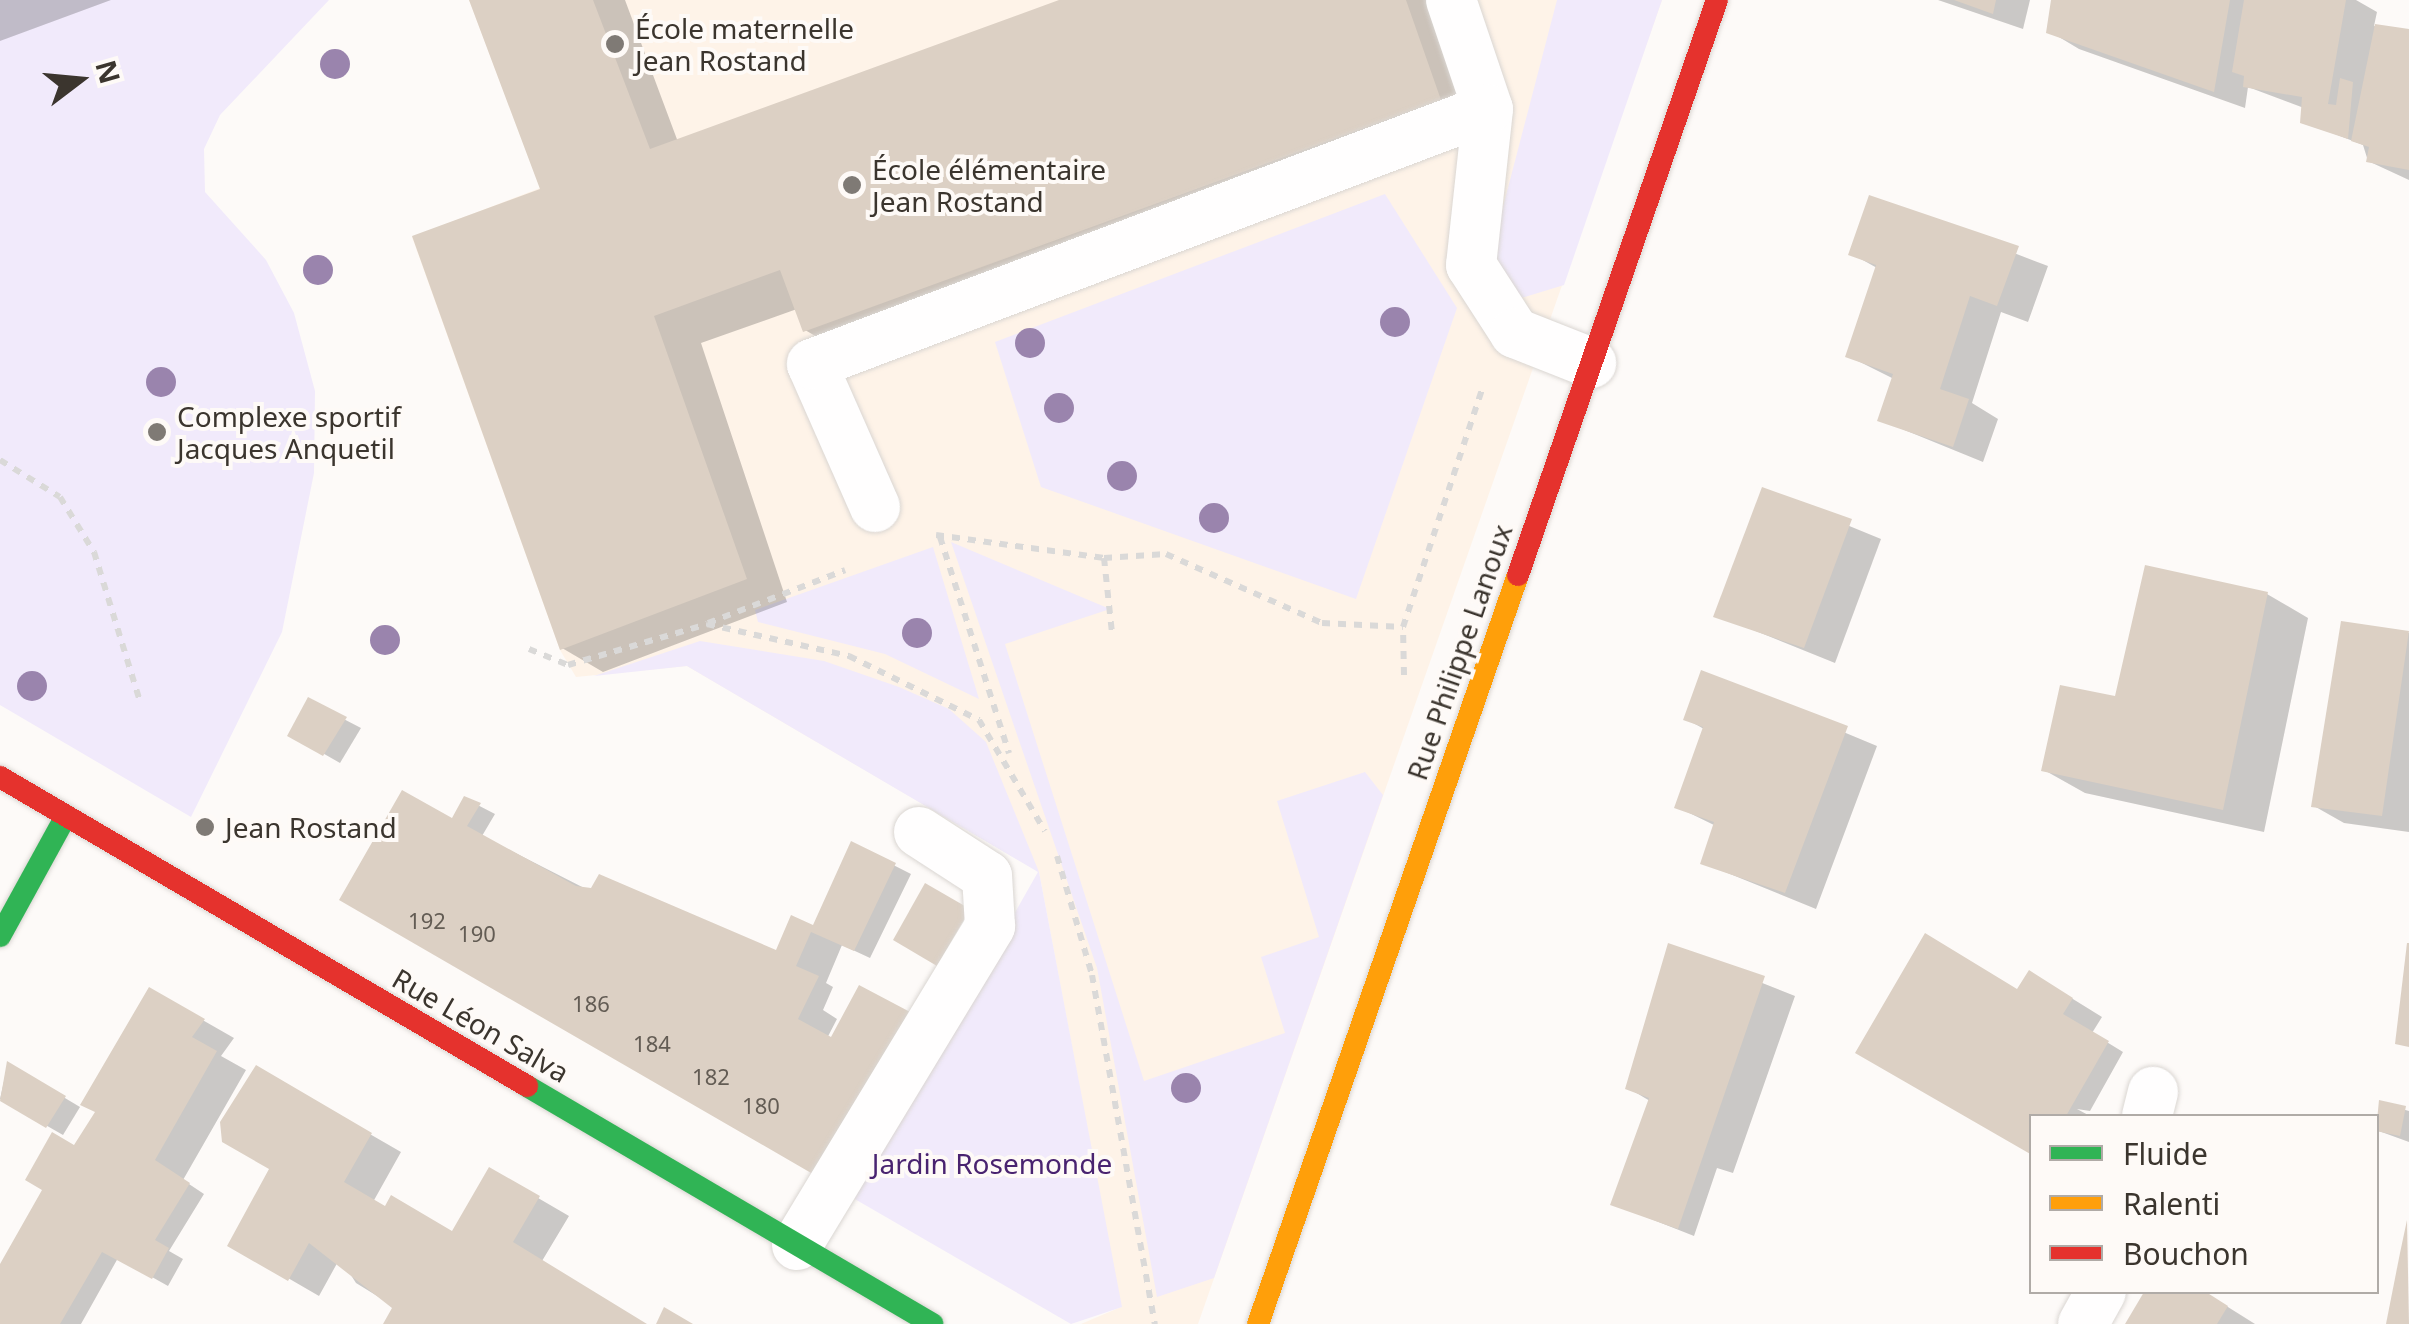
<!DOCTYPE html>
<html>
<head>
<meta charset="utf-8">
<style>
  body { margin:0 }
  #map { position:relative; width:2409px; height:1324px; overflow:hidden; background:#fdfaf8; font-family:"Noto Sans",sans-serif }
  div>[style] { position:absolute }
  .built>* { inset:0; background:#fef3e8 }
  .green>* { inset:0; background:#f1eafb }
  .shadow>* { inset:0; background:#0003 }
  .building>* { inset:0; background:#dcd0c4 }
  .path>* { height:6px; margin-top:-3px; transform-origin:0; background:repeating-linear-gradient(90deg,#dad9d8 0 8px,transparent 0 16px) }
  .roads { filter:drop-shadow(0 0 2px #dad6d2) drop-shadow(0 0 2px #dad6d2) }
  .lane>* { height:50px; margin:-25px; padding:0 25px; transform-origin:25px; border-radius:25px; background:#fffefe }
  .fast>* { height:22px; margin:-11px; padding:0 11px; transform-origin:11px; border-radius:11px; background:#30b455 }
  .slow>* { height:22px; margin:-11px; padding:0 11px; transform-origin:11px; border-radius:11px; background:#ff9f0a }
  .jam>* { height:22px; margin:-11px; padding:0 11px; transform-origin:11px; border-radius:11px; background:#e5322d }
  .trees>* { width:30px; height:30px; margin:-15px; border-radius:50%; background:#9a84ad }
  .dots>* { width:28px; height:28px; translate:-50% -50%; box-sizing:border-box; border:5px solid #fefaf7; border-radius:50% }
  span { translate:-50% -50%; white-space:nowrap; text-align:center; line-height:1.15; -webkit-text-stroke:8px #fefaf7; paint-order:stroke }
  .number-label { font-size:22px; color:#635c54 }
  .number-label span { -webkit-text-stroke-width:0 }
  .poi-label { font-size:28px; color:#3b352e }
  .left { translate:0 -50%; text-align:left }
  .street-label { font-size:28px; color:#3b352e }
  .park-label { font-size:28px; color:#492370 }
  .legend { position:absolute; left:2029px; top:1114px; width:350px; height:180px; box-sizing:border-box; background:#fefaf7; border:2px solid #b0aba7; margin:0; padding:12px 18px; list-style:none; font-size:30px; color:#3b352e }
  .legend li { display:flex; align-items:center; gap:20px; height:50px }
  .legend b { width:50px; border:2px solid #b0aba7 }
  .north { position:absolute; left:30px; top:30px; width:100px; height:100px; -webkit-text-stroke:8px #fefaf7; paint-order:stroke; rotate:74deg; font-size:28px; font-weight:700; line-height:40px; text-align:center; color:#3b352e }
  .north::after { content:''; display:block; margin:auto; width:35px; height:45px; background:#3b352e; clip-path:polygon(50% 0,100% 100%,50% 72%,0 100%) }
</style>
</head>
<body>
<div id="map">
  <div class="built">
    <i style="clip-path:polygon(469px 0,1662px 0,1198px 1324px,1081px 1324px,1121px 1307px,1039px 872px,687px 666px,576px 677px,560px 650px,412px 237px,540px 188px)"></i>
  </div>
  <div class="green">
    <i style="clip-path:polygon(0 0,329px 0,220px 115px,204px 149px,205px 192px,266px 260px,294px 313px,315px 391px,314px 473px,282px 632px,191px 817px,0 705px)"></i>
    <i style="clip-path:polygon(1557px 0,1662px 0,1564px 285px,1518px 299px,1492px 249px)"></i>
    <i style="clip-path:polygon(1385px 194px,1457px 308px,1356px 599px,1041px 487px,995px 342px)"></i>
    <i style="clip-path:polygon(951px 542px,1110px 609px,1005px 644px,1144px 1081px,1285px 1033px,1261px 957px,1319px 937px,1277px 801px,1365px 772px,1383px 795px,1214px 1278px,1157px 1297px,1097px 968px)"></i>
    <i style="clip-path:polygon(933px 547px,979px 699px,885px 654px,758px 622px,755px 610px)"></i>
    <i style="clip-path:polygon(700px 641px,824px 661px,899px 687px,949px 709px,986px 742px,1039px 872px,1122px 1307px,1071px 1324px,853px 1198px,1038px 872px,687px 666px,594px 676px)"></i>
  </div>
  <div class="shadow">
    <i style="clip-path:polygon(0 0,111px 0,0 41px)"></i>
    <i style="clip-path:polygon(472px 0,625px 0,678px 142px,1068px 0,1443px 0,1487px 127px,853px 358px,805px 330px,797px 309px,701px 343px,787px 602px,603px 672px,562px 648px,547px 190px)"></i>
    <i style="clip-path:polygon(1938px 0,2030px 0,2023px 29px)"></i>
    <i style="clip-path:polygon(2054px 0,2356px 0,2377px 12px,2374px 26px,2409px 31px,2409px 180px,2368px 161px,2363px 145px,2302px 121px,2304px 108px,2248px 87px,2245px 108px,2079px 49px,2049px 31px)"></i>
    <i style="clip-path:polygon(1870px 198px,2048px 266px,2028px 322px,2001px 312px,1972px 403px,1998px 419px,1983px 462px,1880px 420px,1894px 379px,1848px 356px,1877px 268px,1852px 254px)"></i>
    <i style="clip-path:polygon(1764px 491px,1881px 539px,1835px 663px,1716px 615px)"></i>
    <i style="clip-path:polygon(2267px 594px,2308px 618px,2264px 832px,2085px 793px,2044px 770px,2117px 699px)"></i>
    <i style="clip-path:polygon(2344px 624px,2409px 633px,2409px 832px,2344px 823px,2314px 806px)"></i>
    <i style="clip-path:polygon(1702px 673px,1877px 746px,1816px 909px,1703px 863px,1716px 826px,1677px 807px,1704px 729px,1686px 719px)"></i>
    <i style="clip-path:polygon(309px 701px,361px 728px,340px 763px,291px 735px)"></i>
    <i style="clip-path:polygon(466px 799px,495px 814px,482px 836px,592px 892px,777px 953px,815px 929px,852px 844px,911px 874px,870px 958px,842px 945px,826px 983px,833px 987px,823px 1010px,837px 1019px,823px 1046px,849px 1192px,453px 821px)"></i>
    <i style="clip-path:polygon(1669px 946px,1795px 996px,1733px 1173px,1717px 1168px,1694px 1236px,1613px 1204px,1650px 1101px,1628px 1088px)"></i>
    <i style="clip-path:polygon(150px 990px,234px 1038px,221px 1056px,246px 1070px,183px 1180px,204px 1194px,169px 1251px,183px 1259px,168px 1286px,118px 1258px,81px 1324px,0 1324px,0 1271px,98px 1112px)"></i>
    <i style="clip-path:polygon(2018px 991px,2060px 991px,2102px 1017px,2092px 1033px,2123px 1052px,2090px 1111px,2077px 1109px,2090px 1116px,2032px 1116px)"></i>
    <i style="clip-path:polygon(8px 1064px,80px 1107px,63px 1135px,0 1099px)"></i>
    <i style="clip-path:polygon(257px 1069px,401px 1152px,373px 1202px,453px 1234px,490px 1170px,569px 1216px,542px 1261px,644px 1324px,386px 1324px,395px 1307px,356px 1283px,340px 1258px,319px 1296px,231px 1245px,272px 1168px)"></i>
    <i style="clip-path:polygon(2381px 1103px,2409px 1111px,2409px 1142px,2376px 1130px)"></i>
    <i style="clip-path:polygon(2147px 1292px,2204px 1292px,2255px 1324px,2128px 1324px)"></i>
  </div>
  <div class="building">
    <i style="clip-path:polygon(469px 0,593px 0,650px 149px,1059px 0,1406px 0,1441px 100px,803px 332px,780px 270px,654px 316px,747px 579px,560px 650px,412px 236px,540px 189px)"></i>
    <i style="clip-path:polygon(1954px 0,1996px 0,1993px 14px)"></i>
    <i style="clip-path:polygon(2051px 0,2230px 0,2214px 92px,2046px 33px)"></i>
    <i style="clip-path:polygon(2244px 0,2346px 0,2328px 104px,2336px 105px,2340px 78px,2353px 82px,2348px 139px,2300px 123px,2302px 97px,2243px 87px,2244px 76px,2232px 72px)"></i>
    <i style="clip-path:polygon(2375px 24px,2409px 29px,2409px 170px,2366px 162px,2369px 147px,2351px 141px)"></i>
    <i style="clip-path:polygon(1869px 195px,2019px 246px,1997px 306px,1970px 296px,1940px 389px,1969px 399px,1953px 447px,1877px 421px,1893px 374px,1845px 357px,1876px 265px,1848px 255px)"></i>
    <i style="clip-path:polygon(1762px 487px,1852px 519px,1804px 648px,1713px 617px)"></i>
    <i style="clip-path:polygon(2145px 565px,2268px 592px,2223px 810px,2041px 771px,2060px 685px,2115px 696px)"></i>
    <i style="clip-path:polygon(2341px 621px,2409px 631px,2382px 816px,2311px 807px)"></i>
    <i style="clip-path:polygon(1701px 670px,1848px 726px,1785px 893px,1700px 864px,1714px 822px,1674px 808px,1703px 727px,1683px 720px)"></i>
    <i style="clip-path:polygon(308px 697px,347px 717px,323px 756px,287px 736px)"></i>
    <i style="clip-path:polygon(402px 790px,452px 818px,464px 796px,481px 803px,467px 826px,576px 886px,591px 888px,599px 874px,776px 950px,791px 915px,813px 925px,851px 841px,896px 863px,854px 951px,811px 932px,796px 966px,819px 976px,798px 1019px,831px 1037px,859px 985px,912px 1013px,818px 1177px,339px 900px)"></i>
    <i style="clip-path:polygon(925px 883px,970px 909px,937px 966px,893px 940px)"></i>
    <i style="clip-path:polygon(1925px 933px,2017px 989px,2029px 970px,2073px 998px,2063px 1014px,2109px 1041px,2066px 1116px,2032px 1116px,2032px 1155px,1855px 1053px)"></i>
    <i style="clip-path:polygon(1668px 943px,1765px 976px,1678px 1229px,1610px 1205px,1649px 1098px,1625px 1089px)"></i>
    <i style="clip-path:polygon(2407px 943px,2409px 943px,2409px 1047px,2395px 1044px)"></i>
    <i style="clip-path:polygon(149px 987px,205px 1019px,192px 1037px,217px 1051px,155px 1160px,190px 1183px,155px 1240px,169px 1248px,152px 1279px,102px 1252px,60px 1324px,0 1324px,0 1264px,42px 1190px,25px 1180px,52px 1132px,74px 1145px,95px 1112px,80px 1105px)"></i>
    <i style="clip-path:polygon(7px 1061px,66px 1096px,46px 1128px,0 1101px)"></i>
    <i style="clip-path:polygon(256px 1065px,372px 1133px,344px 1182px,385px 1206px,391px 1195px,452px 1231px,489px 1167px,540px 1196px,513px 1242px,647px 1324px,383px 1324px,392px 1308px,309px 1243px,288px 1281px,227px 1246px,269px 1169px,222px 1142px,220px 1122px)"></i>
    <i style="clip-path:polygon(2379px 1100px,2406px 1106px,2400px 1136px,2376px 1131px)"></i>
    <i style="clip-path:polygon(2407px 1220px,2409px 1324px,2386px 1324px,2400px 1253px)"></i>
    <i style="clip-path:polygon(2144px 1292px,2206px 1292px,2228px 1306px,2217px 1324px,2125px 1324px)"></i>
    <i style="clip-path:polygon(664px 1307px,693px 1324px,656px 1324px)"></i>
  </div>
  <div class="path">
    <i style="left:0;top:460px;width:70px;rotate:31.7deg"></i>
    <i style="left:60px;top:497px;width:65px;rotate:58.3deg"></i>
    <i style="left:94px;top:552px;width:153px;rotate:72.9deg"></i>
    <i style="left:936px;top:535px;width:170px;rotate:7.8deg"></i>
    <i style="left:1104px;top:558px;width:62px;rotate:-3.7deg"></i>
    <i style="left:1166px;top:554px;width:171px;rotate:23.9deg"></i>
    <i style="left:1322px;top:623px;width:81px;rotate:2.8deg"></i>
    <i style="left:940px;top:537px;width:227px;rotate:72.3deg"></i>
    <i style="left:1104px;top:558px;width:75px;rotate:83.9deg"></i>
    <i style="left:708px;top:623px;width:147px;rotate:-21.1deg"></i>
    <i style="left:529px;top:649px;width:42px;rotate:22.3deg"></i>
    <i style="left:568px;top:665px;width:145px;rotate:-16.4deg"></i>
    <i style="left:707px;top:624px;width:146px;rotate:12.7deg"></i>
    <i style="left:849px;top:656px;width:145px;rotate:26.2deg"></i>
    <i style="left:979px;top:720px;width:129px;rotate:59.3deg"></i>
    <i style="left:1404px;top:675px;width:48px;rotate:-91.2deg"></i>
    <i style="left:1403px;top:627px;width:250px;rotate:-71.6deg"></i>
    <i style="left:1057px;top:856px;width:124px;rotate:73.6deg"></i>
    <i style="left:1092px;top:975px;width:355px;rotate:79.8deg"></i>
  </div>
  <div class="roads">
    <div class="lane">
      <i style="left:1451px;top:0;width:115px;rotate:71.3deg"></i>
      <i style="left:1488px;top:109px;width:157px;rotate:96.2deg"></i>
      <i style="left:1471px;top:265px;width:81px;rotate:57.1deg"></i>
      <i style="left:1515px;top:333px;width:82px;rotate:21.5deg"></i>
      <i style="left:875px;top:507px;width:156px;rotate:-113.8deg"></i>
      <i style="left:812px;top:364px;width:722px;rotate:-20.67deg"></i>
      <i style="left:2147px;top:1116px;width:25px;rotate:-76deg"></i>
      <i style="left:797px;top:1245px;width:373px;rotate:-58.8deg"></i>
      <i style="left:990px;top:926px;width:50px;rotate:-93.4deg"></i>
      <i style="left:987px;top:876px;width:81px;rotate:-147.1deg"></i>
      <i style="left:2083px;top:1324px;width:37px;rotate:-61deg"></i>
    </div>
    <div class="fast">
      <i style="left:0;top:936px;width:137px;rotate:-61.2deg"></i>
      <i style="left:527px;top:1086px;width:470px;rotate:30.4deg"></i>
    </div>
    <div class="slow">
      <i style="left:1258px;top:1324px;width:793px;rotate:-70.86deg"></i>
    </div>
    <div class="jam">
      <i style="left:1518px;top:575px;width:608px;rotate:-70.91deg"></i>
      <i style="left:0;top:777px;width:611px;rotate:30.38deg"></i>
    </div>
  </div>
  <div class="trees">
    <i style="left:335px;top:64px"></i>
    <i style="left:318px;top:270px"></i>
    <i style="left:1395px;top:322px"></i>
    <i style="left:1030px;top:343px"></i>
    <i style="left:161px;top:382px"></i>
    <i style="left:1059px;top:408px"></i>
    <i style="left:1122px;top:476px"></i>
    <i style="left:1214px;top:518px"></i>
    <i style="left:917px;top:633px"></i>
    <i style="left:385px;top:640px"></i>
    <i style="left:32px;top:686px"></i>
    <i style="left:1186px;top:1088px"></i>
  </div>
  <div class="dots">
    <i style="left:615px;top:44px;background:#7f7a75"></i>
    <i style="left:852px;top:185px;background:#7f7a75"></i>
    <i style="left:157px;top:432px;background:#7f7a75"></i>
    <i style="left:205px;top:827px;background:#7f7a75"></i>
  </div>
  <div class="number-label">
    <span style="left:427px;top:921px">192</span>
    <span style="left:477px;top:934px">190</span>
    <span style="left:591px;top:1004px">186</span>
    <span style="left:652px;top:1044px">184</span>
    <span style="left:711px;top:1077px">182</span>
    <span style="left:761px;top:1106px">180</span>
  </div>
  <div class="poi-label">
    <span class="left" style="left:635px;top:44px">École maternelle<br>Jean Rostand</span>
    <span class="left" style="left:872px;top:185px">École élémentaire<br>Jean Rostand</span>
    <span class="left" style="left:177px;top:432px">Complexe sportif<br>Jacques Anquetil</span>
    <span class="left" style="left:225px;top:827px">Jean Rostand</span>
  </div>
  <div class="street-label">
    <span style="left:1459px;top:652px;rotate:-71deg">Rue Philippe Lanoux</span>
    <span style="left:481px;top:1025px;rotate:30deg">Rue Léon Salva</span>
  </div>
  <div class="park-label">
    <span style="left:992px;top:1163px">Jardin Rosemonde</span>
  </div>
  <ul class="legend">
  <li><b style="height:12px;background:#30b455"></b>Fluide</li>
  <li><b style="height:12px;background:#ff9f0a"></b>Ralenti</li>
  <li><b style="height:12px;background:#e5322d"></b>Bouchon</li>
  </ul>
  <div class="north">N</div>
</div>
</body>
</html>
